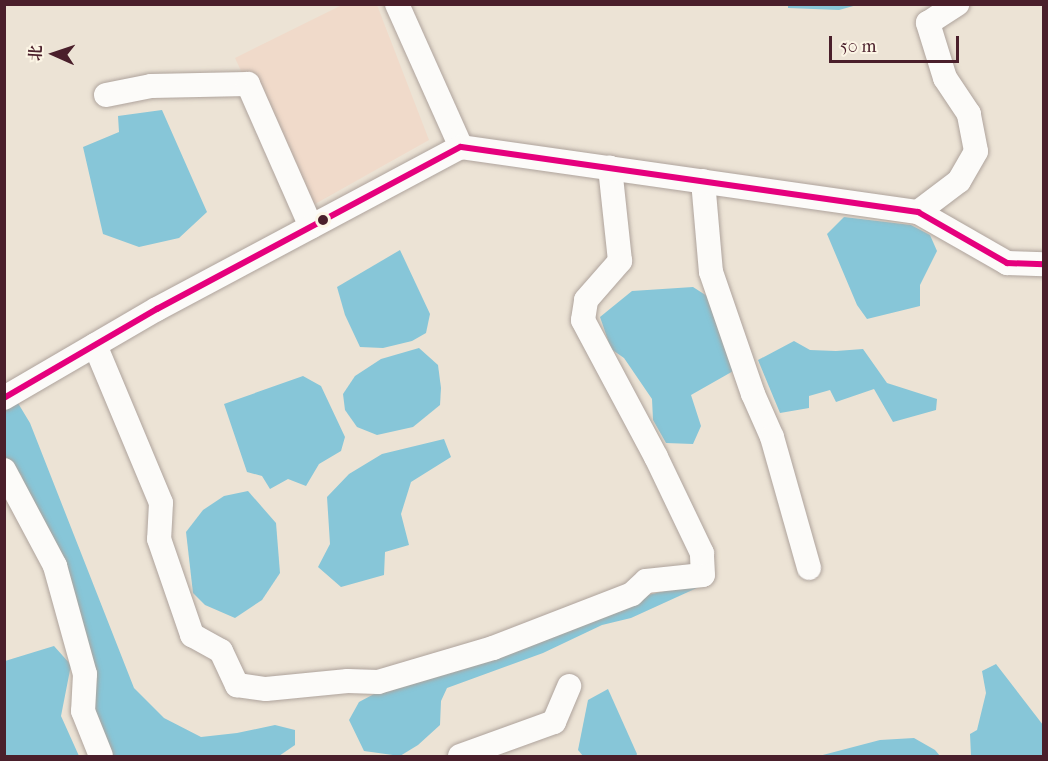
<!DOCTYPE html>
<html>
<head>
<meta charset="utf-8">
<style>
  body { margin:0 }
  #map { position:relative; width:1048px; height:761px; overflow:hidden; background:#ece3d5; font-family:"IM FELL French Canon","Noto Serif SC",serif }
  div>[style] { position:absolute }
  .built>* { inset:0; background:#f0daca }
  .water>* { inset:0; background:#87c6d8 }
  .roads { filter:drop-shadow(0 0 2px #aea39c) drop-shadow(0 0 2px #aea39c) }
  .minor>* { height:24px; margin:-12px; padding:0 12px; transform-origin:12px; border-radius:12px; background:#fcfbf9 }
  .bus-1>* { height:6px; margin:-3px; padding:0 3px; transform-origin:3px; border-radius:3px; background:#e5007d }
  .dots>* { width:16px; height:16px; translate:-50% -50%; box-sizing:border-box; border:3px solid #fcf5e5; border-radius:50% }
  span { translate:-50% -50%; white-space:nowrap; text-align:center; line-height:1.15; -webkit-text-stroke:6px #fcf5e5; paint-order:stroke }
  .frame { position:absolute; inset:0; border:6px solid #4a1f2b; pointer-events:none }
  .north { position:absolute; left:24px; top:24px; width:60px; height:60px; -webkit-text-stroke:4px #fcf5e5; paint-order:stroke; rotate:273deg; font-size:16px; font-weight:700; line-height:24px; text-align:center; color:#4a1f2b }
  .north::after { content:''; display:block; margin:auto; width:21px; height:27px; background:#4a1f2b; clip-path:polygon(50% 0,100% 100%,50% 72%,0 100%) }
  .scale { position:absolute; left:829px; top:36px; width:130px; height:27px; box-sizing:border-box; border:3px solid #4a1f2b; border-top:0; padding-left:8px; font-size:18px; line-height:21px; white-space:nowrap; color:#4a1f2b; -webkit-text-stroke:4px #fcf5e5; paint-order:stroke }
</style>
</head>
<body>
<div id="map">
  <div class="built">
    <i style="clip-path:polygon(342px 5px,377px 5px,429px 140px,306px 209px,235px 58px)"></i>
  </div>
  <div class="water">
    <i style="clip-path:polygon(788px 5px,788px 4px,857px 5px,839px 10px,788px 8px)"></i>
    <i style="clip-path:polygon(162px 110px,207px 212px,179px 238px,139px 247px,103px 234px,83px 147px,119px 132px,118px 116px)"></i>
    <i style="clip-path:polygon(844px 217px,911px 225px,930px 235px,937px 251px,920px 285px,920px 306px,867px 319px,857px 305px,827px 234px)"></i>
    <i style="clip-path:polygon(400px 250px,430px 314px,426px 333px,412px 341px,383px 348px,360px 347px,345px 315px,337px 287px)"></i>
    <i style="clip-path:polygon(693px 287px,707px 296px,735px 370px,691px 395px,701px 426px,693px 444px,666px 443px,653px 420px,652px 399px,624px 358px,611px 349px,600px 317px,632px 291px)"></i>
    <i style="clip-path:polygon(794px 341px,810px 350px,836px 351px,863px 349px,887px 383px,937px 399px,936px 410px,893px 422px,874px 389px,836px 402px,830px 390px,809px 396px,809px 408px,780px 413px,758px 360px)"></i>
    <i style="clip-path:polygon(419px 348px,438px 365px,441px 388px,440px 405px,413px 427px,377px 435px,357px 427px,345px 410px,343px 394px,355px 376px,381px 359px)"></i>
    <i style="clip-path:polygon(303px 376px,321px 386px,345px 437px,341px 451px,319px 464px,306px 486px,288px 479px,270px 489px,262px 476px,247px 472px,224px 404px)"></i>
    <i style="clip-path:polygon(4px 380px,30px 423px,134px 688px,164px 718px,201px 737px,237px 733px,275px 725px,295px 730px,295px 745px,279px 756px,110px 756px,93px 708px,97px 677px,21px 475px,5px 458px)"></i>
    <i style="clip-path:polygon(444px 439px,451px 457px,411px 482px,401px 514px,409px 545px,385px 552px,384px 575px,341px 587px,318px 567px,330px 544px,327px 497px,349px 474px,382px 454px)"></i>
    <i style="clip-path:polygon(248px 491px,276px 523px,280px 573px,262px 600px,235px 618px,205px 605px,193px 593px,186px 532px,203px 510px,224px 496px)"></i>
    <i style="clip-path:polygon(697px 583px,699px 587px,631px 618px,602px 625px,543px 653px,447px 688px,441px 701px,440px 725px,418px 745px,400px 756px,364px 751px,349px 720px,359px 702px,421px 669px,640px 597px)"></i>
    <i style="clip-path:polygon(54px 646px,71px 665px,61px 716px,79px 756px,5px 756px,5px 661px)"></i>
    <i style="clip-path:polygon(996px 664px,1043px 725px,1043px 756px,971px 756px,970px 734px,977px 730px,986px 693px,982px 671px)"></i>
    <i style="clip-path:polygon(608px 689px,637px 754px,636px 756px,583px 756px,578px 750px,588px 700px)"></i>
    <i style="clip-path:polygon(914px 738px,935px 750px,940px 756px,819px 756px,880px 740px)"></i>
  </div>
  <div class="roads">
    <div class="minor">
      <i style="left:397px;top:4px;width:157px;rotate:65.9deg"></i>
      <i style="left:106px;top:95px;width:46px;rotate:-11.3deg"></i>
      <i style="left:151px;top:86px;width:97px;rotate:-1.2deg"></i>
      <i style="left:248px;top:84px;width:156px;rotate:66.2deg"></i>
      <i style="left:703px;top:181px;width:91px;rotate:85deg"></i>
      <i style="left:711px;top:272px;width:129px;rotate:71deg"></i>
      <i style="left:753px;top:394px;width:47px;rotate:66.2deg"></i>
      <i style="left:772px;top:437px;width:136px;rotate:74.2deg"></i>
      <i style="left:918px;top:212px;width:51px;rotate:-37.1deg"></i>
      <i style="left:959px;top:181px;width:34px;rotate:-60deg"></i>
      <i style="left:976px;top:151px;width:38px;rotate:-101deg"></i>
      <i style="left:969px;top:114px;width:43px;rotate:-123.7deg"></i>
      <i style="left:945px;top:78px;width:58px;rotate:-107.2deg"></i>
      <i style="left:928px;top:23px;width:35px;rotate:-33deg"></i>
      <i style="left:95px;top:345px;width:171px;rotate:67.3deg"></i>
      <i style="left:161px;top:503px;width:36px;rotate:93deg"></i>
      <i style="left:159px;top:539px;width:102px;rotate:71deg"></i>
      <i style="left:192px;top:635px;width:33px;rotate:29deg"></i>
      <i style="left:221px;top:651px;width:38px;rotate:65deg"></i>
      <i style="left:237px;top:685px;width:29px;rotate:8deg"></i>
      <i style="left:266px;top:689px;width:82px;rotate:-5.6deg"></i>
      <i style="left:348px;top:681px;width:30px;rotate:2deg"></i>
      <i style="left:378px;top:682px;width:120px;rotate:-16.5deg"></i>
      <i style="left:493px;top:648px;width:149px;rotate:-21.2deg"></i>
      <i style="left:632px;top:594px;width:19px;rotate:-43deg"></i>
      <i style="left:646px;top:581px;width:57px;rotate:-6deg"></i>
      <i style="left:703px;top:575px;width:22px;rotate:-93deg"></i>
      <i style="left:702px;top:553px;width:106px;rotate:-115.6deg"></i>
      <i style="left:656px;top:457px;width:155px;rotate:-118.1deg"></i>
      <i style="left:583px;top:320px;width:20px;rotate:-81deg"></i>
      <i style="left:586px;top:300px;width:52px;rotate:-48.9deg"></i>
      <i style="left:620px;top:261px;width:94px;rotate:-96.1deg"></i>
      <i style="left:4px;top:398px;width:177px;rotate:-30.2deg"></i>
      <i style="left:157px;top:309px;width:344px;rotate:-28.1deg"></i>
      <i style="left:461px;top:147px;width:462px;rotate:8.1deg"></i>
      <i style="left:918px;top:212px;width:103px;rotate:29.8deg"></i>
      <i style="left:1007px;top:263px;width:37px;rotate:2deg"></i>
      <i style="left:4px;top:470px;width:109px;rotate:62deg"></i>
      <i style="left:55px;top:566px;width:112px;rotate:74.5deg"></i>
      <i style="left:85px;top:674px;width:37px;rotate:93deg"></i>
      <i style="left:83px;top:711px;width:48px;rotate:68.2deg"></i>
      <i style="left:460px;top:756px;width:100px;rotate:-19.9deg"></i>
      <i style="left:554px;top:722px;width:39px;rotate:-67deg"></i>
    </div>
  </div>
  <div class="bus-1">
    <i style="left:4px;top:398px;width:177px;rotate:-30.2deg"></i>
    <i style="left:157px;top:309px;width:344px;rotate:-28.1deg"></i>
    <i style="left:461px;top:147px;width:462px;rotate:8.1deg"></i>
    <i style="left:918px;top:212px;width:103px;rotate:29.8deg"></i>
    <i style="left:1007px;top:263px;width:37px;rotate:2deg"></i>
  </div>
  <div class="dots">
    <i style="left:323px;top:220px;background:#4a1f2b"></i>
  </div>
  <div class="frame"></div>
  <div class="north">北</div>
  <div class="scale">50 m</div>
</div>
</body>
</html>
